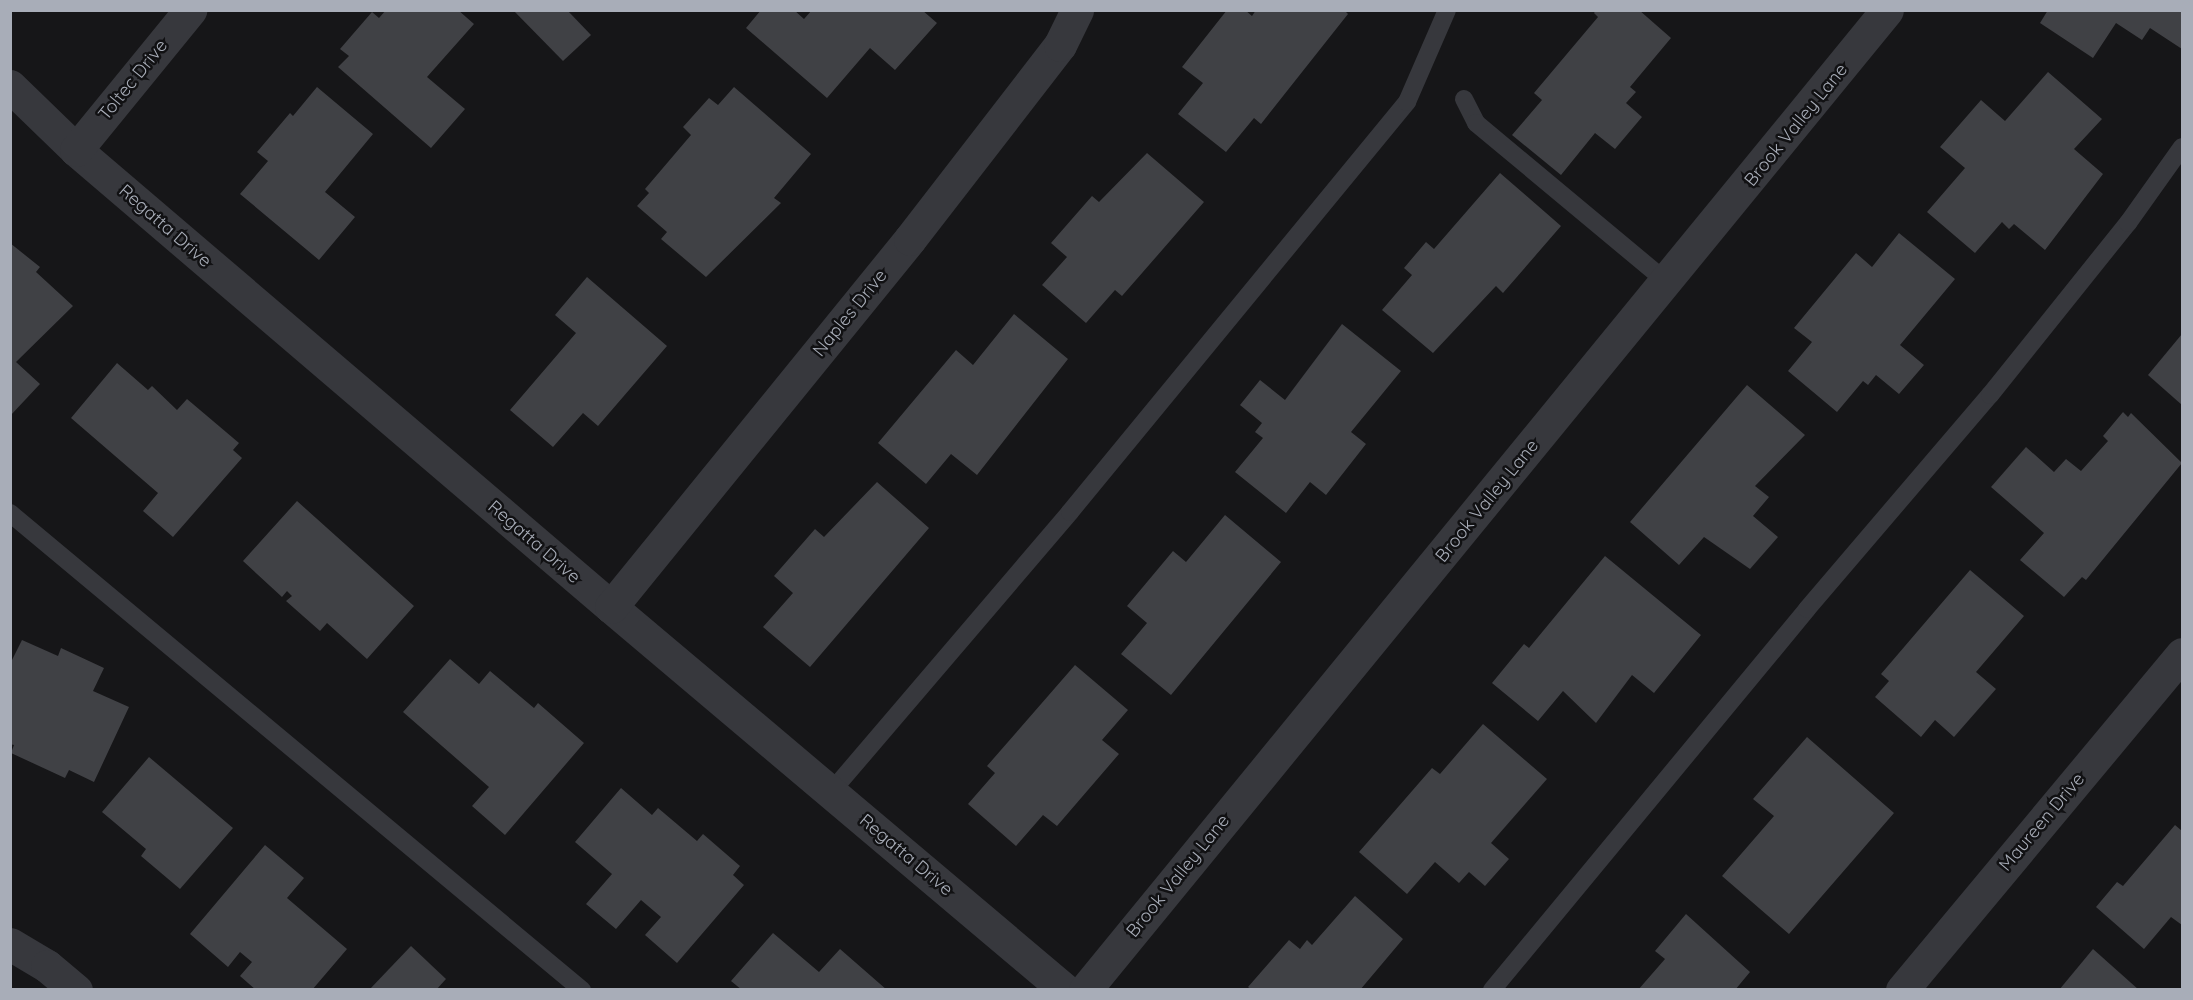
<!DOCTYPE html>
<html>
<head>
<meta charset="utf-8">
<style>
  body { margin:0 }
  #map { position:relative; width:2193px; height:1000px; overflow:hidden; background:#161618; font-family:Quicksand,sans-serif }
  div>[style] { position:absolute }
  .building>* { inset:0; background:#404145 }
  .service>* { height:18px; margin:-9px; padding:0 9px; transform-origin:9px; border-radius:9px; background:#37383d }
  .minor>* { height:33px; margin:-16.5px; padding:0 16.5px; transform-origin:16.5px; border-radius:16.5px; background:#37383d }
  .tertiary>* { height:33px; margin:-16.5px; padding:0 16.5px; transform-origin:16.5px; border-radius:16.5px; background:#37383d }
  span { translate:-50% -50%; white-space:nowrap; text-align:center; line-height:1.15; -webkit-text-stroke:5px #111113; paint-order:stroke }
  .street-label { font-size:18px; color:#a8adb8 }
  .frame { position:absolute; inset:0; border:12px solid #a8adb8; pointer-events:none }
</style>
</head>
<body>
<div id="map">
  <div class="building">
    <i style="clip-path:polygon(386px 10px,458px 10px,474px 24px,427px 77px,465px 109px,431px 148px,338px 67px,349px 56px,340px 49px,372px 12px,379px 18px)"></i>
    <i style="clip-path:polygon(513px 10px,567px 10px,591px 35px,563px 61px)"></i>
    <i style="clip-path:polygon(761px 10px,794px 10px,804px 19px,812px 10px,922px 10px,937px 23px,895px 70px,870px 48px,827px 98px,746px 28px)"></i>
    <i style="clip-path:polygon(1227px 10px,1245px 10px,1252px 16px,1256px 10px,1344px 10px,1348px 14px,1261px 124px,1254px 118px,1226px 152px,1178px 114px,1203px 83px,1182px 67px)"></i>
    <i style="clip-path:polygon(1596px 10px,1639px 10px,1671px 38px,1630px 87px,1636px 92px,1626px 103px,1642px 117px,1615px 149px,1595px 133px,1561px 175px,1512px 135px,1542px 100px,1534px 93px,1598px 17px,1594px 13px)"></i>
    <i style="clip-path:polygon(2048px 10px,2182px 10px,2182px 49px,2150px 28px,2142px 40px,2116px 23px,2093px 58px,2040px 23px)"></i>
    <i style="clip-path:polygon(2048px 72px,2102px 119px,2074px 149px,2103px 174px,2045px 250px,2014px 224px,2009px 229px,2002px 222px,1975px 253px,1927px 212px,1965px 168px,1940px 147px,1981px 100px,2005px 121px)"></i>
    <i style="clip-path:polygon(317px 87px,373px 134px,325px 192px,355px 217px,319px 260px,240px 194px,268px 161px,257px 152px,290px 113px,293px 116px)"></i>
    <i style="clip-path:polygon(734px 87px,811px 154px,774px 198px,781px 203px,706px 277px,661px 239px,667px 232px,637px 206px,649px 193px,645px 189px,691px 135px,683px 127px,709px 98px,718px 105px)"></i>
    <i style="clip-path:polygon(1147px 153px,1204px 202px,1122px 296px,1115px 290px,1086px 323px,1042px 285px,1067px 257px,1051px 243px,1092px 196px,1099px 202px)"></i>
    <i style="clip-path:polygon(1500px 173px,1561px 226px,1503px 293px,1496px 286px,1433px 353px,1382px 310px,1412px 275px,1404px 268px,1426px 242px,1434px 249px)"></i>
    <i style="clip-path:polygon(1899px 233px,1955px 279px,1900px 345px,1924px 365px,1899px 394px,1876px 375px,1868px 385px,1863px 381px,1837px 412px,1788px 371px,1812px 342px,1794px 328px,1856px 253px,1872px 267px)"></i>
    <i style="clip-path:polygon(10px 243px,40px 267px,36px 272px,73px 306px,16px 362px,40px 384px,10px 416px)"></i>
    <i style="clip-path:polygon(587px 277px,667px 346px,598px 426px,583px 413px,553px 447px,510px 410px,576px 333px,555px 315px)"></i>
    <i style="clip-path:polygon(1014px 314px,1068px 359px,977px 475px,951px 454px,926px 484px,878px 443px,956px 350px,973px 365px)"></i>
    <i style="clip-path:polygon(1342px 324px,1401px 371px,1351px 432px,1366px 444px,1326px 495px,1310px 482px,1286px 513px,1235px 472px,1263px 438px,1255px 432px,1262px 423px,1240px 405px,1260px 380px,1285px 400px)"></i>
    <i style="clip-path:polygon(2182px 334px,2182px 405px,2148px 375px)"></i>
    <i style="clip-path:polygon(117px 363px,148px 390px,152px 386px,177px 410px,187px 399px,239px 443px,233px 450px,242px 458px,173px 537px,143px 511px,158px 493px,71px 418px)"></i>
    <i style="clip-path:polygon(1747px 385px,1805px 435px,1755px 486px,1769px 497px,1753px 516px,1778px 537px,1750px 569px,1704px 537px,1679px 565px,1630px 522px)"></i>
    <i style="clip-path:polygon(2123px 412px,2128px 417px,2131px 413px,2182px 463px,2086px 580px,2082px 577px,2064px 597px,2020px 560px,2044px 533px,1991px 487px,2026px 447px,2054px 472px,2066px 459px,2081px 471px,2108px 441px,2103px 436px)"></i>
    <i style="clip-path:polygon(877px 482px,929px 528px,810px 667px,763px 627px,793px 593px,774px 576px,815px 529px,824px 537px)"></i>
    <i style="clip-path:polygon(297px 501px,414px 606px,367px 659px,327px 623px,320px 631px,286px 601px,292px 596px,287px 591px,282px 597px,243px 561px)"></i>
    <i style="clip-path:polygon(1225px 515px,1281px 562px,1171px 695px,1121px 654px,1147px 623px,1127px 606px,1173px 551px,1186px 562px)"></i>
    <i style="clip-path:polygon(1605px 556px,1701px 635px,1654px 693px,1632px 675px,1596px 723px,1563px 691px,1538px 721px,1492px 683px,1524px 644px,1529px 648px)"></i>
    <i style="clip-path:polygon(1970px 570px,2024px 616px,1976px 672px,1996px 689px,1954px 737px,1935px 720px,1921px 737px,1875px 697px,1889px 681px,1881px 674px)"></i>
    <i style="clip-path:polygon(22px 640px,58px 656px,61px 648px,104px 668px,93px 691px,129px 707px,94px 782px,69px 770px,65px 778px,11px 753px,14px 745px,10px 744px,10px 664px)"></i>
    <i style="clip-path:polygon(450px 659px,479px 684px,490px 671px,534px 708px,538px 703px,584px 743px,505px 835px,472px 806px,489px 787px,403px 712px)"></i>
    <i style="clip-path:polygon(1075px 665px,1128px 710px,1102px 740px,1119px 754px,1057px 826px,1043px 815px,1016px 846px,968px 804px,995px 773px,987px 766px)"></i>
    <i style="clip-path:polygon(1483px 724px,1547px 779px,1491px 843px,1509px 859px,1485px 886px,1469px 872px,1459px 883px,1435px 862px,1407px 894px,1359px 852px,1432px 768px,1440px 774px)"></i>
    <i style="clip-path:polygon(1807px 737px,1894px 813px,1789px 934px,1722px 876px,1774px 816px,1753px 799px)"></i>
    <i style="clip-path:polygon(149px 757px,233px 828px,180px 889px,141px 856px,146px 849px,102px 812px)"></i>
    <i style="clip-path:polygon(621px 788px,652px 815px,658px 808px,697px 841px,703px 834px,740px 866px,733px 875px,744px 885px,677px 963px,645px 935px,661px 917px,641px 900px,616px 929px,586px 904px,612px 874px,575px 842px)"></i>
    <i style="clip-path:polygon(2175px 825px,2182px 831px,2182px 925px,2171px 917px,2144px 949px,2096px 907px,2117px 882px,2123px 886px)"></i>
    <i style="clip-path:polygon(265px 845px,304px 878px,287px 898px,347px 949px,312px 990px,256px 990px,240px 976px,252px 962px,240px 952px,228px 967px,190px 934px)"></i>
    <i style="clip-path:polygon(1355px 896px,1403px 939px,1360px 990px,1252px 990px,1248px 987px,1289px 940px,1300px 949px,1307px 940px,1312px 945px)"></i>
    <i style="clip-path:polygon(1686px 914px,1750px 972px,1735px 990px,1638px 990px,1665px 959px,1655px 951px)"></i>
    <i style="clip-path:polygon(773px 933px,819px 972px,840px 949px,887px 990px,742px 990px,731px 981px)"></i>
    <i style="clip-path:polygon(411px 946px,446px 979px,436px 990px,369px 990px)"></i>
    <i style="clip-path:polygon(2093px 949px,2139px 990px,2059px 990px)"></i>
  </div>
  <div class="service">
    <i style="left:1464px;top:99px;width:27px;rotate:63deg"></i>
    <i style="left:1476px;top:123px;width:249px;rotate:39.8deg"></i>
    <i style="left:10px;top:513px;width:745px;rotate:39.83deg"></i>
    <i style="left:831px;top:792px;width:368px;rotate:-49.5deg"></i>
    <i style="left:1070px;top:512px;width:531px;rotate:-50.58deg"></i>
    <i style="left:1407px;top:102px;width:100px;rotate:-66.5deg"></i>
    <i style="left:1492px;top:990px;width:494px;rotate:-50.4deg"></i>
    <i style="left:1807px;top:609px;width:282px;rotate:-49.5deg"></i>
    <i style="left:1990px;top:395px;width:221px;rotate:-51.3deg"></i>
    <i style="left:2128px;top:223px;width:93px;rotate:-54.6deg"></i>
  </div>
  <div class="minor">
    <i style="left:10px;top:86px;width:92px;rotate:44.1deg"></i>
    <i style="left:76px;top:150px;width:704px;rotate:40.5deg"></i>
    <i style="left:611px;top:607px;width:594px;rotate:40.15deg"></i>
    <i style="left:76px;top:150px;width:181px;rotate:-50.8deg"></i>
    <i style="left:611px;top:607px;width:474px;rotate:-50.9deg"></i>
    <i style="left:910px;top:239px;width:245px;rotate:-52.3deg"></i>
    <i style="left:1060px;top:45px;width:39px;rotate:-64deg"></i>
    <i style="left:10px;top:944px;width:43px;rotate:30.7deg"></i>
    <i style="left:47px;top:966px;width:38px;rotate:40deg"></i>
    <i style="left:1902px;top:990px;width:437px;rotate:-50.2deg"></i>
  </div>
  <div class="tertiary">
    <i style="left:1085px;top:990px;width:1266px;rotate:-50.7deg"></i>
  </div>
  <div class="street-label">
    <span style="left:133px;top:80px;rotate:-51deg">Toltec Drive</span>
    <span style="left:1796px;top:125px;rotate:-51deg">Brook Valley Lane</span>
    <span style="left:165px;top:226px;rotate:41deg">Regatta Drive</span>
    <span style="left:850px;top:313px;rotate:-51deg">Naples Drive</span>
    <span style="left:1487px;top:501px;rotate:-51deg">Brook Valley Lane</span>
    <span style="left:534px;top:542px;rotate:41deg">Regatta Drive</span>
    <span style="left:2042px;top:822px;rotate:-50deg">Maureen Drive</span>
    <span style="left:906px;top:855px;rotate:40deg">Regatta Drive</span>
    <span style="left:1178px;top:876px;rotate:-51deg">Brook Valley Lane</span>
  </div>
  <div class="frame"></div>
</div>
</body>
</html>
